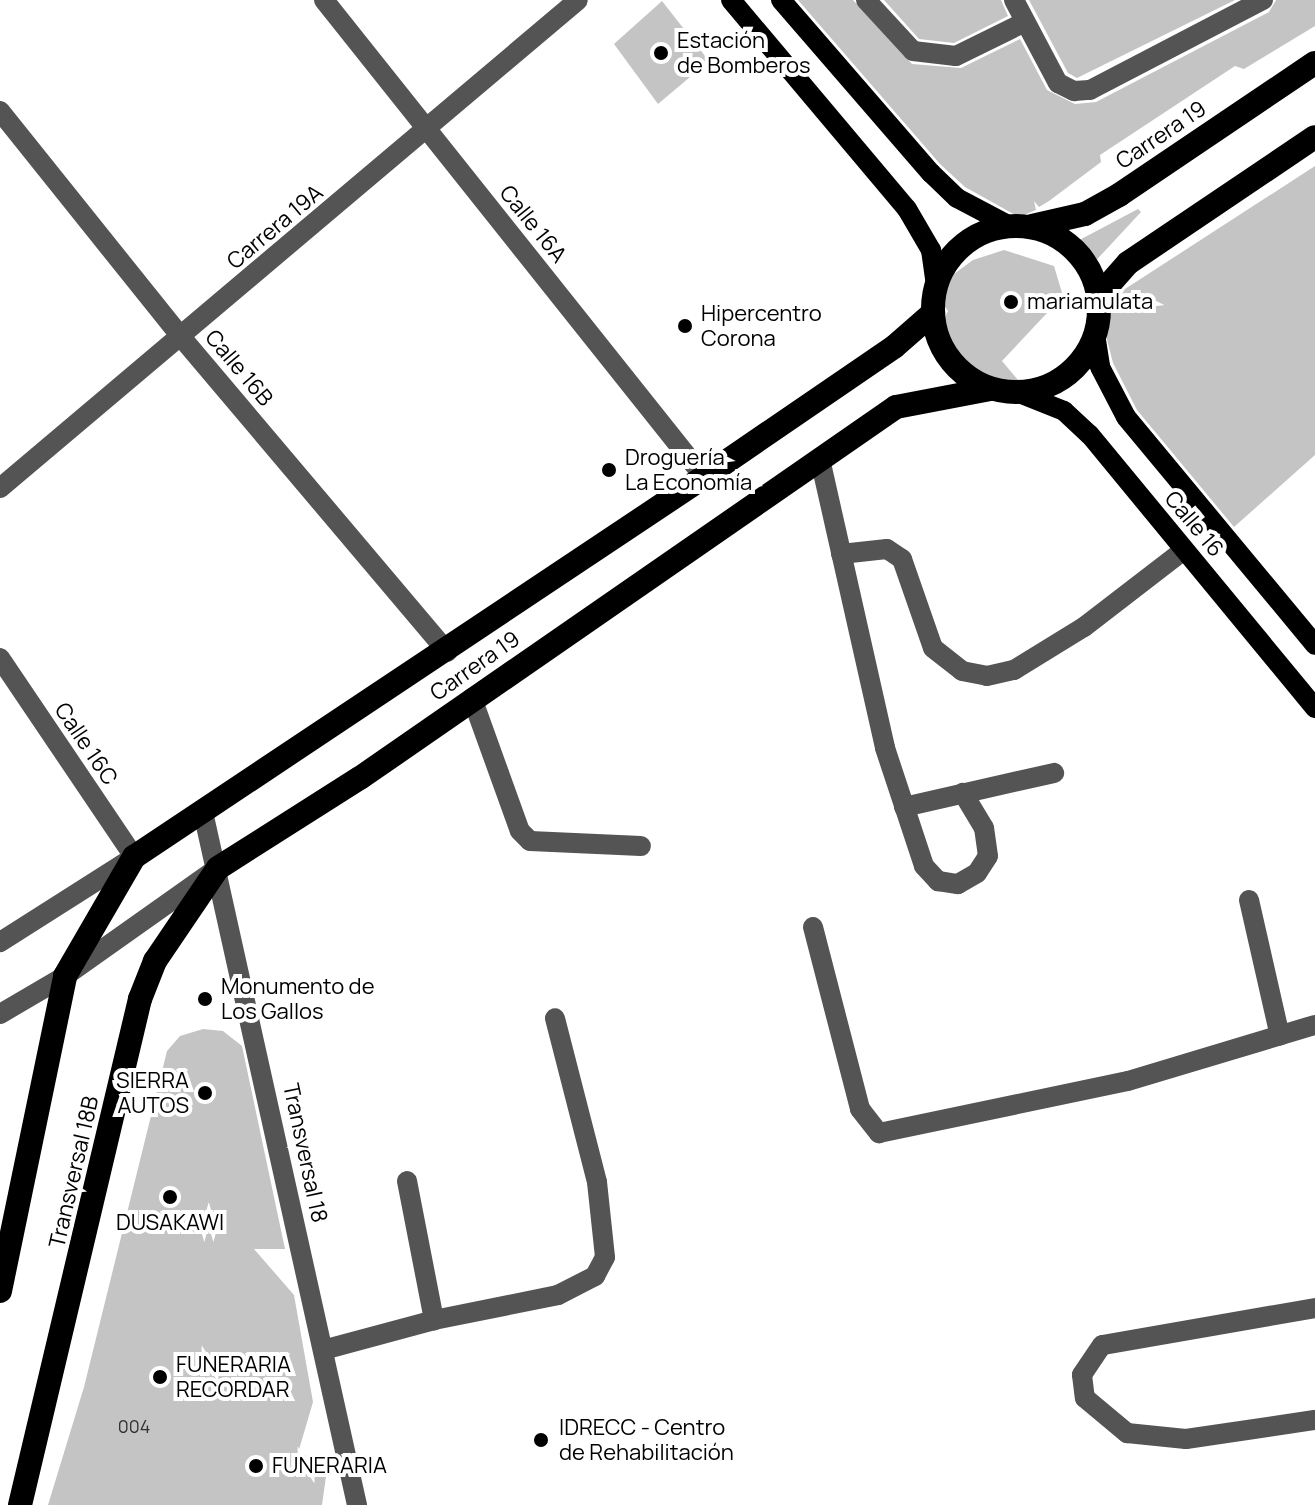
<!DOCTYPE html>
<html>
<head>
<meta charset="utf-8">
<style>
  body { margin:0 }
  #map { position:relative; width:1315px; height:1505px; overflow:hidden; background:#fff; font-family:Manrope,sans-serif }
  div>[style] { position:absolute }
  .building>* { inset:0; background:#c4c4c4 }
  .minor>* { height:20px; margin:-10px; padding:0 10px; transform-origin:10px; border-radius:10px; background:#545454 }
  .major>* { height:20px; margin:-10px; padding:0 10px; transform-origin:10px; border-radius:10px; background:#000 }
  .highway>* { height:24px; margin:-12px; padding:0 12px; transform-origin:12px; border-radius:12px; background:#000 }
  .highway>.ring { margin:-12px; padding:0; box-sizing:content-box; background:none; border:24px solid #000; border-radius:50% }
  .dots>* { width:22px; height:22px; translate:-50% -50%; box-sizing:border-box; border:4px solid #fff; border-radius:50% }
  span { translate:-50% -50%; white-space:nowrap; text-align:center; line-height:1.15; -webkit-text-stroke:8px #fff; paint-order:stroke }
  .number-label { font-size:18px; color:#313131 }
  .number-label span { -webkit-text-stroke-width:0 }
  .poi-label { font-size:22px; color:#000 }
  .left { translate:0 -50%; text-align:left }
  .right { translate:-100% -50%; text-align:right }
  .street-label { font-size:22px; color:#000 }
</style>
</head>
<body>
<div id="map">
  <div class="building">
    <i style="clip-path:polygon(798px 0,853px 0,912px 64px,961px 68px,1020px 39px,1047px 90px,1075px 104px,1096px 102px,1269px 12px,1276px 0,1315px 0,1315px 26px,1244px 69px,1235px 66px,1100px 155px,1101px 162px,1049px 201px,1039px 207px,1034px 201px,1036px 210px,1019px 217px,965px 187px,940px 164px)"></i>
    <i style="clip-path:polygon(884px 0,1001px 0,1008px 16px,954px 43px,919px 39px)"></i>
    <i style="clip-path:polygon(1029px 0,1235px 0,1077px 78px,1068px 73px)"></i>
    <i style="clip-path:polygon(662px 1px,709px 61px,658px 104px,614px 44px)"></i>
    <i style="clip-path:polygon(1315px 166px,1315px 455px,1234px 527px,1137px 410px,1113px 363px,1103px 324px,1125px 289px)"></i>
    <i style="clip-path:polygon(1138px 209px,1141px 212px,1089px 268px,1070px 245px)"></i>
    <i style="clip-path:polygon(1004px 250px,1054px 266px,1063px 296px,1002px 361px,1018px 380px,1011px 383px,966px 371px,947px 348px,940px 327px,948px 311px,940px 300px,954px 274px,973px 260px)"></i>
    <i style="clip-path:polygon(203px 1029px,223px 1031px,242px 1046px,285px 1249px,254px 1249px,294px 1295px,313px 1402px,298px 1453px,328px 1462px,322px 1505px,48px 1505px,84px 1387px,167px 1051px,180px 1036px)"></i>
  </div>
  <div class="minor">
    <i style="left:324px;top:0;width:610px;rotate:51.46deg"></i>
    <i style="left:866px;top:0;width:69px;rotate:47.3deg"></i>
    <i style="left:913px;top:51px;width:43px;rotate:6.6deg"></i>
    <i style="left:956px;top:56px;width:77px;rotate:-26.2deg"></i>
    <i style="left:1014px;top:0;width:94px;rotate:62.1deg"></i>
    <i style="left:1058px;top:83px;width:18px;rotate:27deg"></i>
    <i style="left:1074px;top:91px;width:16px;rotate:-4deg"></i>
    <i style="left:1090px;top:90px;width:195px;rotate:-27.5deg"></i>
    <i style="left:0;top:111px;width:291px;rotate:51.3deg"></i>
    <i style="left:182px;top:338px;width:411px;rotate:49.8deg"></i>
    <i style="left:820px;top:459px;width:296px;rotate:77.3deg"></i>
    <i style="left:885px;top:748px;width:124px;rotate:71.7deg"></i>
    <i style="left:924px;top:866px;width:21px;rotate:47deg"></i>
    <i style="left:938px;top:881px;width:20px;rotate:9deg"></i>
    <i style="left:958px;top:884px;width:22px;rotate:-30deg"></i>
    <i style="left:977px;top:873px;width:20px;rotate:-57deg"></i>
    <i style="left:988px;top:856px;width:28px;rotate:-98deg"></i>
    <i style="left:984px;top:828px;width:41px;rotate:-121deg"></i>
    <i style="left:0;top:488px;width:756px;rotate:-40.17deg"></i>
    <i style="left:841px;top:554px;width:46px;rotate:-6.2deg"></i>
    <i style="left:887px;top:549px;width:18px;rotate:34deg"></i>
    <i style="left:902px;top:559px;width:94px;rotate:70.8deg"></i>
    <i style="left:933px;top:648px;width:37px;rotate:38deg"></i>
    <i style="left:962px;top:671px;width:25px;rotate:11deg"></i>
    <i style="left:987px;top:676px;width:28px;rotate:-13deg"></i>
    <i style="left:1014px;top:670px;width:82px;rotate:-31.6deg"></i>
    <i style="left:1084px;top:627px;width:126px;rotate:-37.6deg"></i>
    <i style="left:0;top:658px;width:240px;rotate:56deg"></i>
    <i style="left:134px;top:857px;width:159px;rotate:147.6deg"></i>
    <i style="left:472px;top:698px;width:141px;rotate:70.2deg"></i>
    <i style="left:520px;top:831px;width:14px;rotate:45deg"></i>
    <i style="left:530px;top:841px;width:111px;rotate:2.6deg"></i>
    <i style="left:904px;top:807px;width:154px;rotate:-12.8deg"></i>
    <i style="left:203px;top:812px;width:710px;rotate:77.47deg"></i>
    <i style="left:1249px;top:900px;width:139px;rotate:77.2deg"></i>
    <i style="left:813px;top:927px;width:188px;rotate:75.5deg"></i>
    <i style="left:860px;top:1109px;width:31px;rotate:52deg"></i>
    <i style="left:879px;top:1133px;width:254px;rotate:-11.8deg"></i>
    <i style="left:1128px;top:1081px;width:195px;rotate:-16.7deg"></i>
    <i style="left:0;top:1014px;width:75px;rotate:-30.3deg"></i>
    <i style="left:65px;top:976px;width:180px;rotate:-35.3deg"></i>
    <i style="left:407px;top:1181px;width:142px;rotate:79deg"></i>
    <i style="left:1315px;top:1308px;width:216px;rotate:170.1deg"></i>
    <i style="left:1102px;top:1345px;width:36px;rotate:124deg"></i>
    <i style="left:1082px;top:1375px;width:23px;rotate:83deg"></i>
    <i style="left:1085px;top:1398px;width:55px;rotate:39.8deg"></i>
    <i style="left:1127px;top:1433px;width:59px;rotate:5.8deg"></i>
    <i style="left:1186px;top:1439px;width:130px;rotate:-8.4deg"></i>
    <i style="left:323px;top:1350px;width:115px;rotate:-15.1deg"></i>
    <i style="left:434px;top:1320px;width:126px;rotate:-11.4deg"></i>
    <i style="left:558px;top:1295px;width:42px;rotate:-27.2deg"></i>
    <i style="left:595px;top:1276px;width:21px;rotate:-62deg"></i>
    <i style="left:605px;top:1257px;width:75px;rotate:-96.1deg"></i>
    <i style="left:597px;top:1182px;width:169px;rotate:-104.4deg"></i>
  </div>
  <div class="major">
    <i style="left:731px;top:0;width:273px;rotate:49.9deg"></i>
    <i style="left:907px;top:209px;width:48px;rotate:59.7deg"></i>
    <i style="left:931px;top:250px;width:35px;rotate:82deg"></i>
    <i style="left:781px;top:0;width:229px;rotate:49.1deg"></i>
    <i style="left:931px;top:173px;width:36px;rotate:44deg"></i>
    <i style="left:957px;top:198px;width:60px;rotate:27.8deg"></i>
    <i style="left:1095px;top:334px;width:33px;rotate:81deg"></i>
    <i style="left:1100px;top:367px;width:56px;rotate:62.5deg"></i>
    <i style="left:1126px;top:417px;width:296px;rotate:50.3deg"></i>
    <i style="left:1019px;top:393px;width:48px;rotate:21.8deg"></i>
    <i style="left:1064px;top:411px;width:35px;rotate:43deg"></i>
    <i style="left:1090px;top:435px;width:354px;rotate:50.5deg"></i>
  </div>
  <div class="highway">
    <i style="left:1032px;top:226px;width:54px;rotate:-12.8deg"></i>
    <i style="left:1085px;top:214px;width:39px;rotate:-29deg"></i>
    <i style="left:1119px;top:195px;width:236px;rotate:-34deg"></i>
    <i class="ring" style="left:933px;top:226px;width:142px;height:142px"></i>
    <i style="left:1098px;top:297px;width:45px;rotate:-48.6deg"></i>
    <i style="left:1128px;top:263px;width:225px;rotate:-34deg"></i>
    <i style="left:0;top:1291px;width:322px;rotate:-78.3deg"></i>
    <i style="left:65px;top:976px;width:138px;rotate:-59.9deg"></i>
    <i style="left:134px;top:857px;width:685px;rotate:-33.69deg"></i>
    <i style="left:704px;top:477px;width:230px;rotate:-34.4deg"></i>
    <i style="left:894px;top:347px;width:52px;rotate:-41.1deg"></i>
    <i style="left:20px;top:1505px;width:520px;rotate:-76.66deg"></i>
    <i style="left:140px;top:999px;width:41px;rotate:-68.5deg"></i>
    <i style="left:155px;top:961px;width:112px;rotate:-55.9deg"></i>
    <i style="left:218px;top:868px;width:168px;rotate:-32.4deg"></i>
    <i style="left:360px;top:778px;width:652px;rotate:-34.69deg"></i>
    <i style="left:896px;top:407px;width:96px;rotate:-10.8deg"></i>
  </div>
  <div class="dots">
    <i style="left:661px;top:53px;background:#000"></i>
    <i style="left:1011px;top:302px;background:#000"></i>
    <i style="left:685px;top:326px;background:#000"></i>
    <i style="left:609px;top:470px;background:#000"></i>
    <i style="left:205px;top:999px;background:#000"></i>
    <i style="left:205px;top:1093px;background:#000"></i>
    <i style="left:170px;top:1197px;background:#000"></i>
    <i style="left:160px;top:1377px;background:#000"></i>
    <i style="left:541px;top:1440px;background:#000"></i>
    <i style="left:256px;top:1466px;background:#000"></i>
  </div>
  <div class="number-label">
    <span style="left:134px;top:1426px">004</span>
  </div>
  <div class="poi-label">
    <span class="left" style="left:677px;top:53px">Estación<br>de Bomberos</span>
    <span class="left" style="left:1027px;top:302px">mariamulata</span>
    <span class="left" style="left:701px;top:326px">Hipercentro<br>Corona</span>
    <span class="left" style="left:625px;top:470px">Droguería<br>La Economía</span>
    <span class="left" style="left:221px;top:999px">Monumento de<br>Los Gallos</span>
    <span class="right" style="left:189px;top:1093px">SIERRA<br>AUTOS</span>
    <span style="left:170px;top:1223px">DUSAKAWI</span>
    <span class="left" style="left:176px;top:1377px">FUNERARIA<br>RECORDAR</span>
    <span class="left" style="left:559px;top:1440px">IDRECC - Centro<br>de Rehabilitación</span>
    <span class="left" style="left:272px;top:1466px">FUNERARIA</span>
  </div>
  <div class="street-label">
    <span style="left:1161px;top:135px;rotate:-34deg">Carrera 19</span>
    <span style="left:533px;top:224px;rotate:51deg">Calle 16A</span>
    <span style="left:275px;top:227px;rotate:-40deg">Carrera 19A</span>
    <span style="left:239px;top:368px;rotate:50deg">Calle 16B</span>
    <span style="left:1194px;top:524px;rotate:50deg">Calle 16</span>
    <span style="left:475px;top:666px;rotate:-35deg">Carrera 19</span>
    <span style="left:86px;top:744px;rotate:56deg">Calle 16C</span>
    <span style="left:305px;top:1153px;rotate:78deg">Transversal 18</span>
    <span style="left:74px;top:1172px;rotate:-77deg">Transversal 18B</span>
  </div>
</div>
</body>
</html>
